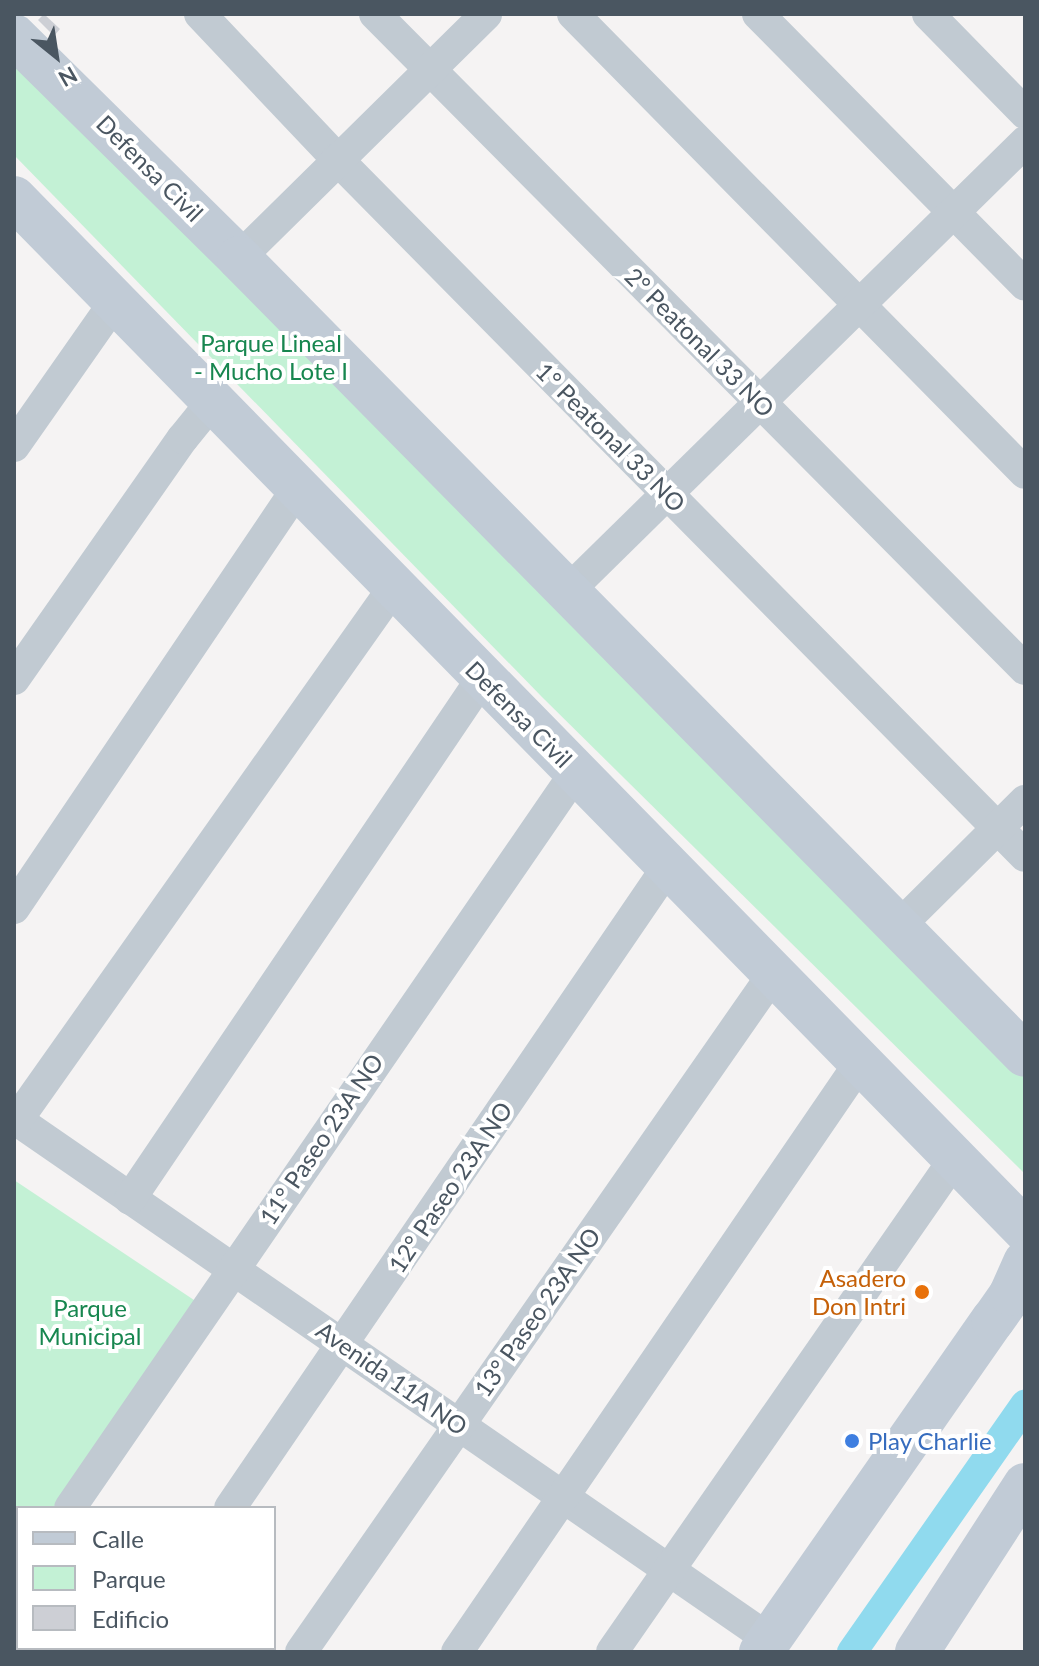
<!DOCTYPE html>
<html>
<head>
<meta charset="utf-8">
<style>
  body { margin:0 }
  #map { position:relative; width:1039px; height:1666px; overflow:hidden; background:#f5f3f3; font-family:Lato,sans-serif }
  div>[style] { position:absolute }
  .green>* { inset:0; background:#c3f1d5 }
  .canal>* { height:30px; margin:-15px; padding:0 15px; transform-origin:15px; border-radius:15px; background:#90daee }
  .building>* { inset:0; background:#cdcfd5 }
  .street>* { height:32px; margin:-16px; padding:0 16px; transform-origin:16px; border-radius:16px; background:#c1cad2 }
  .secondary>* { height:44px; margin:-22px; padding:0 22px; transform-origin:22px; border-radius:22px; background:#c1cbd6 }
  .dots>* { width:22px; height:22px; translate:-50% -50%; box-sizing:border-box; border:4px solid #fff; border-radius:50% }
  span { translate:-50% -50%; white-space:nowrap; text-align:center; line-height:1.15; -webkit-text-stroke:8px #fff; paint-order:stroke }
  .street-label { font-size:24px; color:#4a5661 }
  .park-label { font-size:24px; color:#17864f }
  .food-label { font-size:24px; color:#c56008 }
  .right { translate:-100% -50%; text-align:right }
  .shop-label { font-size:24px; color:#366cbe }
  .left { translate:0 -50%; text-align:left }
  .frame { position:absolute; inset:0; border:16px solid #4a5661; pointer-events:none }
  .legend { position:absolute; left:16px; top:1506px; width:260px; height:144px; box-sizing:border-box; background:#fff; border:2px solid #b7bbc0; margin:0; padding:10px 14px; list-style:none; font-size:24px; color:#4a5661 }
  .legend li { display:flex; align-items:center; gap:16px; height:40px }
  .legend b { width:40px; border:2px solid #b7bbc0 }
  .north { position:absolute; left:16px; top:16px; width:80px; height:80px; -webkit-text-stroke:6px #fff; paint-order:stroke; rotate:150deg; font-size:22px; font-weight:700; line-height:32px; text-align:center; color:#4a5661 }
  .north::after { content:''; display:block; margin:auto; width:28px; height:36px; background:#4a5661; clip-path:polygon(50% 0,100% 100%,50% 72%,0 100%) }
</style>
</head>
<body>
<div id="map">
  <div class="green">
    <i style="clip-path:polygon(14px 63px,1025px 1070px,1025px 1174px,542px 697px,14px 155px)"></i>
    <i style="clip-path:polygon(14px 1180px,197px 1302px,53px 1508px,18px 1508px,18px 1557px,14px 1563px)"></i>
  </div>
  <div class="canal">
    <i style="left:852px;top:1652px;width:302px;rotate:-55deg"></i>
  </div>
  <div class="building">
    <i style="clip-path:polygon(44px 14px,60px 29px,54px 36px,38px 20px)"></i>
  </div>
  <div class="street">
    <i style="left:200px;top:14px;width:199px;rotate:46.6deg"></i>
    <i style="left:337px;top:159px;width:979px;rotate:45.37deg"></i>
    <i style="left:375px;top:14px;width:923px;rotate:45.22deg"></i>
    <i style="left:573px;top:14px;width:644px;rotate:45.44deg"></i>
    <i style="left:758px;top:14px;width:380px;rotate:45.4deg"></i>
    <i style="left:928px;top:14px;width:139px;rotate:45.6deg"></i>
    <i style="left:239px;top:258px;width:347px;rotate:-44.6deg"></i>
    <i style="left:14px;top:446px;width:174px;rotate:-55deg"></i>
    <i style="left:568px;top:591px;width:641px;rotate:-44.49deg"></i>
    <i style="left:14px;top:679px;width:294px;rotate:-55deg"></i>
    <i style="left:183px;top:438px;width:46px;rotate:-51.1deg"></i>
    <i style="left:14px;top:908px;width:506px;rotate:-55.96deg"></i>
    <i style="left:898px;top:927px;width:179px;rotate:-44.8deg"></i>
    <i style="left:14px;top:1118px;width:917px;rotate:34.61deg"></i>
    <i style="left:17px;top:1120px;width:653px;rotate:-54.73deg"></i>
    <i style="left:130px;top:1199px;width:630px;rotate:-55.93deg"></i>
    <i style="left:70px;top:1508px;width:893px;rotate:-55.49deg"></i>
    <i style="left:230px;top:1508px;width:779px;rotate:-55.68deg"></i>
    <i style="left:14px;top:1591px;width:7px;rotate:-56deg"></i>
    <i style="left:131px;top:1652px;width:5px;rotate:-53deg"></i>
    <i style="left:301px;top:1652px;width:828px;rotate:-55.14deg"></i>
    <i style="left:457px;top:1652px;width:716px;rotate:-55.64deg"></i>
    <i style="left:612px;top:1652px;width:603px;rotate:-55.2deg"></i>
  </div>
  <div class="secondary">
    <i style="left:14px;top:36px;width:316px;rotate:44.6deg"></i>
    <i style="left:239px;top:258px;width:1119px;rotate:45.4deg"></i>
    <i style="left:14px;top:198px;width:1445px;rotate:45.59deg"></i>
    <i style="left:761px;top:1652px;width:405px;rotate:-55.1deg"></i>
    <i style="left:993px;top:1320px;width:32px;rotate:-55deg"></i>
    <i style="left:1011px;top:1294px;width:35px;rotate:-66deg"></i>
    <i style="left:917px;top:1652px;width:199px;rotate:-57.1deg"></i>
  </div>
  <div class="dots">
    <i style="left:922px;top:1292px;background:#e8710a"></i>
    <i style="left:852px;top:1441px;background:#3f7fe0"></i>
  </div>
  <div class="street-label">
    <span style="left:150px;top:168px;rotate:45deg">Defensa Civil</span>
    <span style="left:700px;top:342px;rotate:45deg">2° Peatonal 33 NO</span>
    <span style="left:611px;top:437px;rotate:45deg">1° Peatonal 33 NO</span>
    <span style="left:519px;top:714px;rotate:45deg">Defensa Civil</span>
    <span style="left:321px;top:1139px;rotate:-56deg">11° Paseo 23A NO</span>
    <span style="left:450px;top:1187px;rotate:-56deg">12° Paseo 23A NO</span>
    <span style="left:537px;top:1312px;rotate:-55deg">13° Paseo 23A NO</span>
    <span style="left:392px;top:1378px;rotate:35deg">Avenida 11A NO</span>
  </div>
  <div class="park-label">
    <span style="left:271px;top:357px">Parque Lineal<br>- Mucho Lote I</span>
    <span style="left:90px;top:1322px">Parque<br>Municipal</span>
  </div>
  <div class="food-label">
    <span class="right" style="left:906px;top:1292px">Asadero<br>Don Intri</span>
  </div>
  <div class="shop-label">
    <span class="left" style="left:868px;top:1441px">Play Charlie</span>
  </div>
  <div class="frame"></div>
  <ul class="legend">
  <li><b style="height:10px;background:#c1cbd6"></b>Calle</li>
  <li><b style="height:22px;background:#c3f1d5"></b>Parque</li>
  <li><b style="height:22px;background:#cdcfd5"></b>Edificio</li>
  </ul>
  <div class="north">N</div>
</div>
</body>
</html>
